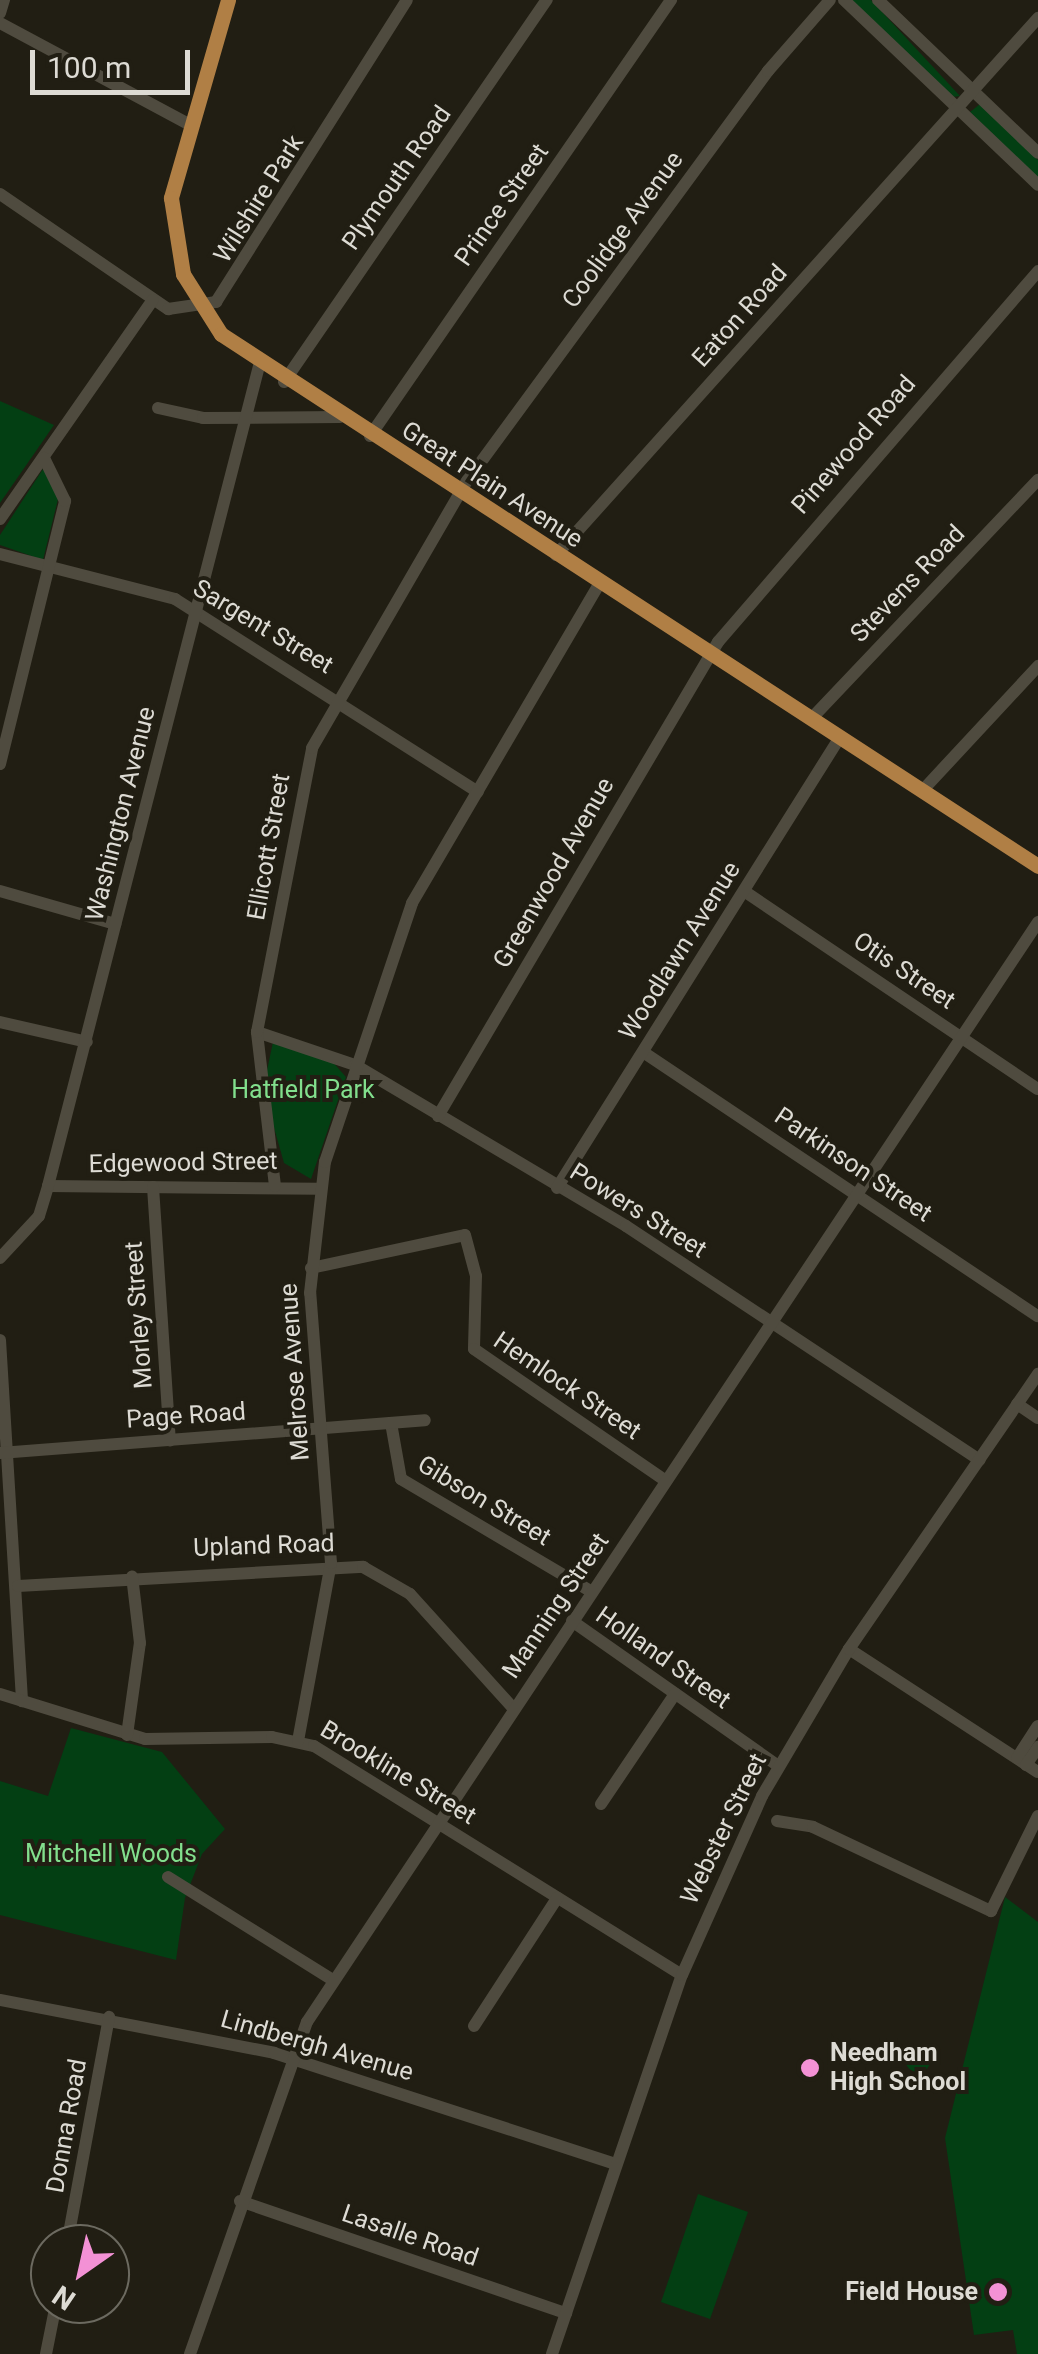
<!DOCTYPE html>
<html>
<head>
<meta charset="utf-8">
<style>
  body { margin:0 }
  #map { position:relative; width:1038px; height:2354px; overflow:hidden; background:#211e13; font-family:Roboto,sans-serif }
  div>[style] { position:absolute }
  .green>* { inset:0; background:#033f13 }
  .round { border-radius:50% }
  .minor>* { height:12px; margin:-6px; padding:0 6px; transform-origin:6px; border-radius:6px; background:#4f4b3f }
  .major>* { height:15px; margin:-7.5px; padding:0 7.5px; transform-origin:7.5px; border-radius:7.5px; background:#b07f45 }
  .dots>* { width:28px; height:28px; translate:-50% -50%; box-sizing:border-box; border:5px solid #211e13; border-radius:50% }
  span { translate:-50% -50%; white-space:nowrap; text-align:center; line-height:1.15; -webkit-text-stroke:8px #211e13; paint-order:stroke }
  .street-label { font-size:25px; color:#dddbd4 }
  .park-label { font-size:25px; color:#82df8d }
  .poi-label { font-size:25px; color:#dddbd4; font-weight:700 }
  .left { translate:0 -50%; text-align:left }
  .right { translate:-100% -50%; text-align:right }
  .north { position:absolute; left:30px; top:2224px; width:100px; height:100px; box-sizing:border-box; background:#211e13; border:2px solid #6c6a60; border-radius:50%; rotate:214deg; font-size:28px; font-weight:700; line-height:40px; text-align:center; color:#dddbd4 }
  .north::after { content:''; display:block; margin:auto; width:35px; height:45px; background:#f391d5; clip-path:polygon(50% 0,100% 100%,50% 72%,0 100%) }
  .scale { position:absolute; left:30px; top:50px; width:160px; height:45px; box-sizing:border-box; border:5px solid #dddbd4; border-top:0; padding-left:12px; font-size:30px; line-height:35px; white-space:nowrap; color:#dddbd4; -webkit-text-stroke:8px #211e13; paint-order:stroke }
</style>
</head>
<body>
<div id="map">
  <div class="green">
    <i style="clip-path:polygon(851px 0,871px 0,960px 96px,953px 97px)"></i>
    <i style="clip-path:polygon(980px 104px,1038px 160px,1038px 178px,970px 112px)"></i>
    <i style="clip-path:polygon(0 401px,54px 425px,0 503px)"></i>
    <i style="clip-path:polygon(43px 469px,60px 491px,43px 560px,0 545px,0 535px)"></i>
    <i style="clip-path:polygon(273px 1042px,331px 1060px,346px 1077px,311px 1179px,284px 1163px,263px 1089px)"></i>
    <i style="clip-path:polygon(71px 1728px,162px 1752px,225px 1829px,202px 1854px,185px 1898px,176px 1960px,0 1915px,0 1781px,48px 1796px)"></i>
    <i style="clip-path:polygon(1005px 1897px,1038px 1922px,1038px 2354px,1017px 2354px,1013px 2330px,974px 2335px,945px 2138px)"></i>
    <i class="round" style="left:905px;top:2046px;width:26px;height:26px"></i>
    <i style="clip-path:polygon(698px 2194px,748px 2212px,710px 2319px,661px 2302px)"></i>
  </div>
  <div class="minor">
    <i style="left:844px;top:0;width:268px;rotate:43.6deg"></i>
    <i style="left:878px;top:0;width:221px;rotate:43.7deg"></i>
    <i style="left:0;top:13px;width:14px;rotate:-73deg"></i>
    <i style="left:0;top:23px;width:213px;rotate:28.2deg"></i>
    <i style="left:0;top:194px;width:204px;rotate:34.4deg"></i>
    <i style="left:168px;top:309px;width:49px;rotate:-8.3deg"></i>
    <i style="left:216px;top:302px;width:357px;rotate:-57.7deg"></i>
    <i style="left:284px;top:382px;width:464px;rotate:-55.5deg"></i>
    <i style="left:158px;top:408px;width:46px;rotate:12.5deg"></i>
    <i style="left:203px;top:418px;width:137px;rotate:-0.4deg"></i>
    <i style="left:370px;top:436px;width:530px;rotate:-55.38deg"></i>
    <i style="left:0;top:519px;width:267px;rotate:-55.1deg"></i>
    <i style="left:0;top:554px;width:181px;rotate:14.4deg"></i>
    <i style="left:175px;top:599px;width:359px;rotate:32.5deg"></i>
    <i style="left:556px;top:555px;width:722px;rotate:-48.09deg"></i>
    <i style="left:811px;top:719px;width:330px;rotate:-46.5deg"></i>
    <i style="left:0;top:764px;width:271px;rotate:-76.1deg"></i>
    <i style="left:65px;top:501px;width:48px;rotate:-116deg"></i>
    <i style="left:922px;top:791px;width:171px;rotate:-47.1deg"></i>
    <i style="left:0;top:891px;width:120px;rotate:16deg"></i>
    <i style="left:744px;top:891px;width:354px;rotate:34deg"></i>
    <i style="left:0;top:1022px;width:89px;rotate:12.9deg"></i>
    <i style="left:257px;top:1032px;width:103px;rotate:18.6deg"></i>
    <i style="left:355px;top:1065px;width:315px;rotate:30.7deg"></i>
    <i style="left:626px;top:1226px;width:424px;rotate:33.5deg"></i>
    <i style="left:643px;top:1052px;width:475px;rotate:33.8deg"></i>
    <i style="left:438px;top:1116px;width:551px;rotate:-59.43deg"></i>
    <i style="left:718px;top:642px;width:490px;rotate:-49.2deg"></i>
    <i style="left:48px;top:1186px;width:271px;rotate:0.6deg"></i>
    <i style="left:275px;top:1186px;width:155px;rotate:-96.7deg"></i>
    <i style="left:257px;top:1032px;width:289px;rotate:-79deg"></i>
    <i style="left:312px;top:748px;width:309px;rotate:-59.9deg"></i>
    <i style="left:467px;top:481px;width:509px;rotate:-53.72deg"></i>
    <i style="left:768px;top:71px;width:94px;rotate:-48.9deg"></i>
    <i style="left:153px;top:1187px;width:254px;rotate:86.2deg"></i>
    <i style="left:557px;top:1188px;width:532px;rotate:-57.89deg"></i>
    <i style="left:0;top:1258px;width:57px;rotate:-47.1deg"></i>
    <i style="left:39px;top:1216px;width:31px;rotate:-73deg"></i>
    <i style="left:48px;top:1186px;width:847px;rotate:-75.57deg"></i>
    <i style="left:311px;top:1268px;width:157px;rotate:-12.1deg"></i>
    <i style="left:465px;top:1235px;width:42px;rotate:75deg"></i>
    <i style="left:476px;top:1276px;width:73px;rotate:91.6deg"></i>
    <i style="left:474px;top:1349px;width:233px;rotate:34.5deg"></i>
    <i style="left:0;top:1340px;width:362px;rotate:86.5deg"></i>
    <i style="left:1017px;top:1404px;width:25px;rotate:34deg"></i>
    <i style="left:391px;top:1423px;width:57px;rotate:79.9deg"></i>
    <i style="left:401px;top:1479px;width:222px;rotate:30.6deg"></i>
    <i style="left:0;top:1453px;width:426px;rotate:-4.4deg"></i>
    <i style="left:18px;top:1586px;width:346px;rotate:-3.2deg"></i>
    <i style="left:363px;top:1567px;width:54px;rotate:29.9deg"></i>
    <i style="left:410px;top:1594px;width:155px;rotate:47.9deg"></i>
    <i style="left:572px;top:1621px;width:252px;rotate:35.1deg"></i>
    <i style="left:849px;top:1649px;width:225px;rotate:33.1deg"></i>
    <i style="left:0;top:1694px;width:152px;rotate:17.2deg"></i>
    <i style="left:145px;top:1739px;width:127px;rotate:-0.9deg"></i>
    <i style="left:272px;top:1737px;width:43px;rotate:12.1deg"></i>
    <i style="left:314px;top:1746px;width:433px;rotate:31.9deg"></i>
    <i style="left:127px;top:1735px;width:93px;rotate:-82deg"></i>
    <i style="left:140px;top:1643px;width:67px;rotate:-96.8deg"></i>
    <i style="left:298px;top:1741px;width:181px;rotate:-79.5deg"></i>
    <i style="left:331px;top:1563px;width:271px;rotate:-94.4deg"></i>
    <i style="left:310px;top:1293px;width:132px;rotate:-83.5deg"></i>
    <i style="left:325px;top:1162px;width:273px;rotate:-71.4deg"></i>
    <i style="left:412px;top:903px;width:371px;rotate:-59.6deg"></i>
    <i style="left:1017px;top:1758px;width:38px;rotate:-57deg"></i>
    <i style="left:1026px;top:1765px;width:22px;rotate:-56deg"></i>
    <i style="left:601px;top:1804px;width:133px;rotate:-56.1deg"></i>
    <i style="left:777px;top:1821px;width:36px;rotate:9deg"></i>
    <i style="left:813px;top:1827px;width:197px;rotate:25.3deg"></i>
    <i style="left:991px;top:1911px;width:106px;rotate:-63.7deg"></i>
    <i style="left:168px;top:1877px;width:195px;rotate:32deg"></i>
    <i style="left:0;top:2000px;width:279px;rotate:10.9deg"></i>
    <i style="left:274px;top:2053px;width:359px;rotate:18deg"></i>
    <i style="left:474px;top:2026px;width:153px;rotate:-57deg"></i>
    <i style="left:240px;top:2201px;width:345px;rotate:19deg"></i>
    <i style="left:67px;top:2244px;width:231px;rotate:-79.5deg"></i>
    <i style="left:46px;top:2354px;width:51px;rotate:-78.7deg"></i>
    <i style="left:190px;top:2354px;width:352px;rotate:-70.6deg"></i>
    <i style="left:307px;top:2022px;width:1321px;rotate:-56.39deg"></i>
    <i style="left:552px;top:2354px;width:401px;rotate:-71.1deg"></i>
    <i style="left:682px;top:1975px;width:196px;rotate:-65.9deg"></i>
    <i style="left:762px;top:1796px;width:171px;rotate:-59.4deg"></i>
    <i style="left:849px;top:1649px;width:334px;rotate:-55.5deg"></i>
  </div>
  <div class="major">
    <i style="left:228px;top:0;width:206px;rotate:106.1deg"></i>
    <i style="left:171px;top:198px;width:77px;rotate:81deg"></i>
    <i style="left:183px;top:274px;width:71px;rotate:57.7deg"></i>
    <i style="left:221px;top:334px;width:975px;rotate:33.07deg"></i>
  </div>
  <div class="dots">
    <i style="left:810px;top:2068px;background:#f391d5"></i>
    <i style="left:998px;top:2292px;background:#f391d5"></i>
  </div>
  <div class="street-label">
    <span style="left:397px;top:178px;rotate:-55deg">Plymouth Road</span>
    <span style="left:259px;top:199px;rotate:-58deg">Wilshire Park</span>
    <span style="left:502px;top:205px;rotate:-55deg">Prince Street</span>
    <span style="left:623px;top:230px;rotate:-54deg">Coolidge Avenue</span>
    <span style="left:740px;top:316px;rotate:-48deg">Eaton Road</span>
    <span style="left:854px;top:445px;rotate:-49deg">Pinewood Road</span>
    <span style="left:492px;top:485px;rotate:33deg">Great Plain Avenue</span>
    <span style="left:908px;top:584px;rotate:-46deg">Stevens Road</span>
    <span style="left:263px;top:627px;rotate:31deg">Sargent Street</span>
    <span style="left:121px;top:814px;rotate:-76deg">Washington Avenue</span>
    <span style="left:269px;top:847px;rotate:-80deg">Ellicott Street</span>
    <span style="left:554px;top:873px;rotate:-60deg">Greenwood Avenue</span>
    <span style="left:680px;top:951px;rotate:-58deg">Woodlawn Avenue</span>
    <span style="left:904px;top:971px;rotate:34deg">Otis Street</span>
    <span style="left:183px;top:1163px;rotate:-1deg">Edgewood Street</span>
    <span style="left:853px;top:1165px;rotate:34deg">Parkinson Street</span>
    <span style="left:638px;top:1211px;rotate:32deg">Powers Street</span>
    <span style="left:139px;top:1315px;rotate:-94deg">Morley Street</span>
    <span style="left:295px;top:1372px;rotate:-94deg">Melrose Avenue</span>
    <span style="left:567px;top:1386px;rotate:34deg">Hemlock Street</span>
    <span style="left:186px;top:1416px;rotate:-4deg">Page Road</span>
    <span style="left:484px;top:1501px;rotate:31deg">Gibson Street</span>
    <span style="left:264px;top:1546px;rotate:-2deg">Upland Road</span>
    <span style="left:556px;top:1606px;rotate:-56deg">Manning Street</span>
    <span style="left:663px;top:1658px;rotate:35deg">Holland Street</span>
    <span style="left:398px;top:1773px;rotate:31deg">Brookline Street</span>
    <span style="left:724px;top:1829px;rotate:-64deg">Webster Street</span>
    <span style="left:317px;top:2046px;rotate:16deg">Lindbergh Avenue</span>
    <span style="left:67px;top:2126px;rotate:-80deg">Donna Road</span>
    <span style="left:410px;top:2236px;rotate:19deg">Lasalle Road</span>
  </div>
  <div class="park-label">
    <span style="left:303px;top:1090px">Hatfield Park</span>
    <span style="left:111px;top:1854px">Mitchell Woods</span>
  </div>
  <div class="poi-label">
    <span class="left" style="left:830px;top:2068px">Needham<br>High School</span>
    <span class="right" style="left:978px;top:2292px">Field House</span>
  </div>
  <div class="north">N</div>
  <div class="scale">100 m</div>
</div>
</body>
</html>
